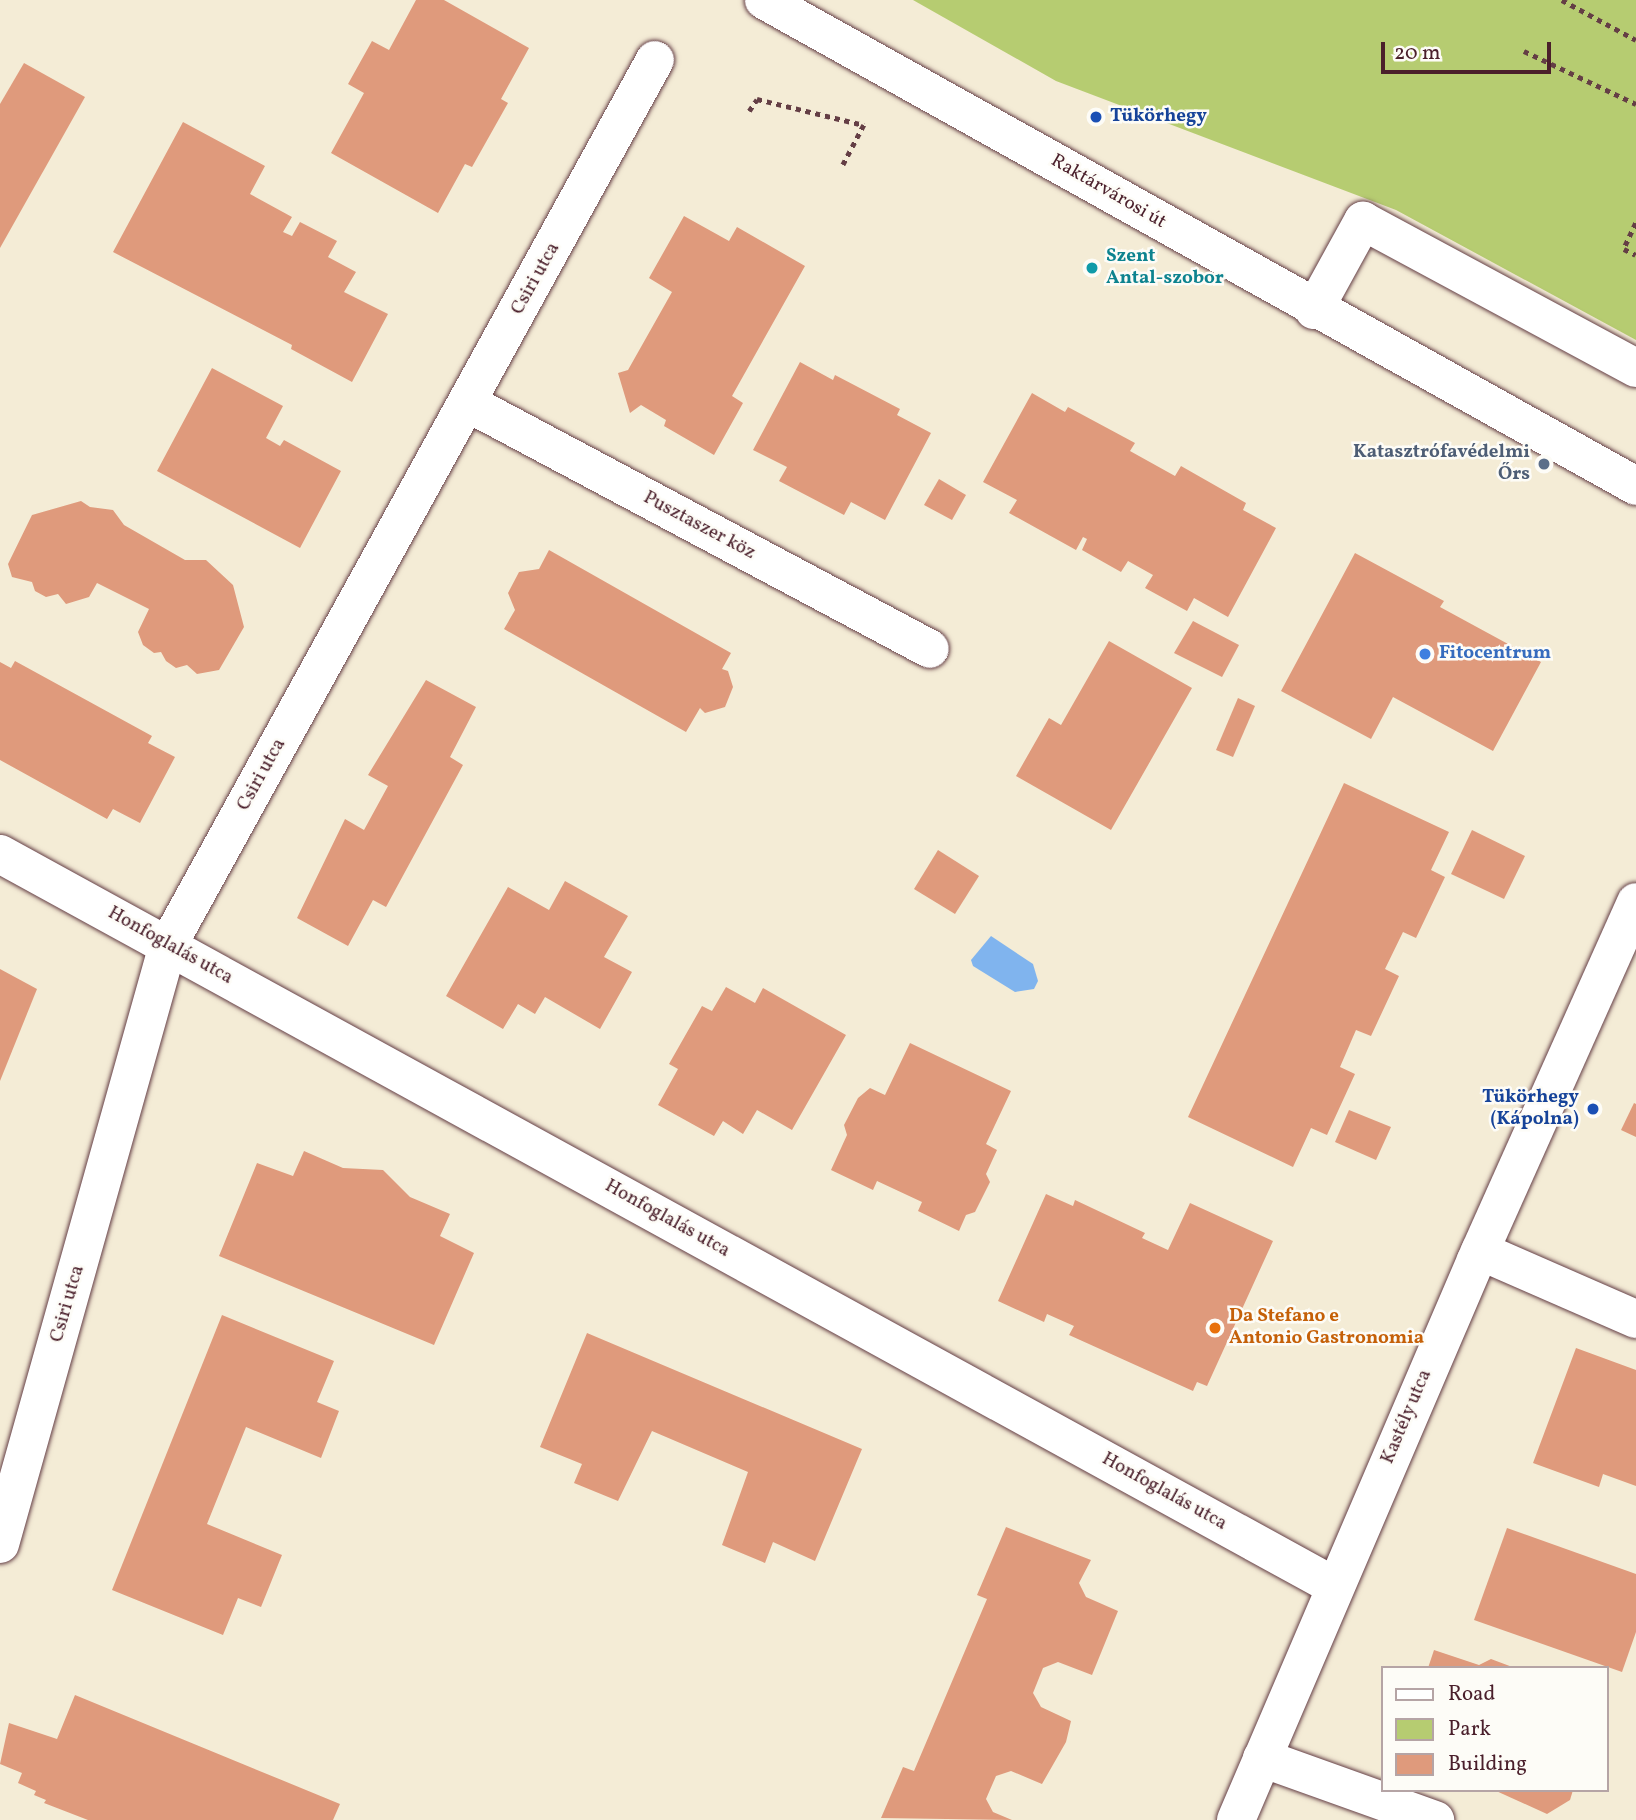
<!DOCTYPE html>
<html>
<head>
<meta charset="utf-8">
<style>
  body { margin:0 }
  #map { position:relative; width:1636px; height:1820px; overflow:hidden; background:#f4ecd6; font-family:Vollkorn,serif }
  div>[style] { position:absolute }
  .green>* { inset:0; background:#b6cc71 }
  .water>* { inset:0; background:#80b4ee }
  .building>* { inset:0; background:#df9a7c }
  .path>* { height:4.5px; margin-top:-2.25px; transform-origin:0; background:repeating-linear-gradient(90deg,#643e45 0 5px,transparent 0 10px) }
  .roads { filter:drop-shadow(0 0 2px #643e45) drop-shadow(0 0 2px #643e45) }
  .minor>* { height:38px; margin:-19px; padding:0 19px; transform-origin:19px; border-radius:19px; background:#fff }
  .major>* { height:38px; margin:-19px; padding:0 19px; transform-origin:19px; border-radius:19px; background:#fff }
  .dots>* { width:19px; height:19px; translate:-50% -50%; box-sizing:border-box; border:4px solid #fdfcf7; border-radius:50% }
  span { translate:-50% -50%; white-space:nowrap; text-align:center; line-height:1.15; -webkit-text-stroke:5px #fdfcf7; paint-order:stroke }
  .transit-label { font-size:19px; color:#164399; font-weight:700 }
  .left { translate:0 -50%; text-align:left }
  .right { translate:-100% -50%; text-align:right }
  .street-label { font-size:19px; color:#4a1f2b }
  .culture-label { font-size:19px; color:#0d838f; font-weight:700 }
  .service-label { font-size:19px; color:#4e5e75; font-weight:700 }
  .shop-label { font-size:19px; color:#366cbe; font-weight:700 }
  .food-label { font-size:19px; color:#c56008; font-weight:700 }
  .legend { position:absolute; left:1381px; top:1666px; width:228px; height:126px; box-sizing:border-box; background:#fdfcf7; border:2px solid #b5a4a5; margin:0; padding:9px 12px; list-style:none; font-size:21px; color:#4a1f2b }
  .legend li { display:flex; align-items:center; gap:14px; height:35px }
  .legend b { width:35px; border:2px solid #b5a4a5 }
  .scale { position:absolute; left:1381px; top:42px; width:170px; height:32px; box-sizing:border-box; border:4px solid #4a1f2b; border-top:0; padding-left:9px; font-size:21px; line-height:24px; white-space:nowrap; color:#4a1f2b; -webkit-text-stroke:5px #fdfcf7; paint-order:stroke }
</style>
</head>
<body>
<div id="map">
  <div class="green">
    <i style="clip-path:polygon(913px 0,1636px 0,1636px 340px,1396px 210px,1056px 81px)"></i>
  </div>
  <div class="water">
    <i style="clip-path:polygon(991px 936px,1033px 964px,1038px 981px,1034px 989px,1015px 992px,973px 966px,971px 960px)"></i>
  </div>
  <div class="building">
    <i style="clip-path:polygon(416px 0,444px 0,529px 48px,501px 99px,508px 103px,472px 167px,465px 164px,438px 213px,331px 153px,364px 93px,348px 84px,372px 41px,389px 50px)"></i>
    <i style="clip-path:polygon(24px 63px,85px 97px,0 248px,0 104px)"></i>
    <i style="clip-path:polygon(183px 122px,265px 166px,250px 194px,292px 217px,283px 232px,292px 236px,300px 222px,337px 241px,328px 257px,356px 272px,344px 292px,388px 314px,352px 382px,291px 349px,292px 345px,113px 252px)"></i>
    <i style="clip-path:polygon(684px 216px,729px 241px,737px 227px,805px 266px,732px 396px,743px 403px,714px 455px,664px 426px,666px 420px,641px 405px,630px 413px,618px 373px,628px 370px,672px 292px,649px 278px)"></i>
    <i style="clip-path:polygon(800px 362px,833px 380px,835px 375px,900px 409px,897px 415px,931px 433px,885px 520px,851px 502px,844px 515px,779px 481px,787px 467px,753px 450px)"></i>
    <i style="clip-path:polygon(212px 368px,283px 406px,266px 438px,280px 446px,284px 440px,341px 471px,300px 548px,157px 471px)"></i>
    <i style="clip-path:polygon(1032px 393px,1065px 412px,1068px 407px,1135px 443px,1130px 451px,1175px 476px,1181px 466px,1246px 503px,1243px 510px,1276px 528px,1228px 617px,1194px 598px,1187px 611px,1145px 588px,1153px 575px,1128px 561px,1121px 572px,1082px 550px,1087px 539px,1083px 537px,1076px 550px,1009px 513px,1017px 500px,983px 482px)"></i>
    <i style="clip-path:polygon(939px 479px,966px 495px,952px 520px,924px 505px)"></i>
    <i style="clip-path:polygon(81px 501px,90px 507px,113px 510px,124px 525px,185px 560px,206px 560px,233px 585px,244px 627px,219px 670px,197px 674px,187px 665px,176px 668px,166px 661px,161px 652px,154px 653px,143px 645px,138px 632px,149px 609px,97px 583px,89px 597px,66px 604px,58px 594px,46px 597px,35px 591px,32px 582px,12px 577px,8px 564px,32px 515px)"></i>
    <i style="clip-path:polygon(549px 550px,731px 653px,722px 669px,728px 671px,733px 687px,725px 707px,705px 713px,700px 708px,686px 732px,504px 629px,515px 610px,508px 593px,519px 572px,539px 569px)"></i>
    <i style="clip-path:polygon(1355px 553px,1444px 601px,1440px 607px,1541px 662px,1493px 751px,1393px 697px,1371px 739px,1281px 691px)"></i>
    <i style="clip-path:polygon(1193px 621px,1239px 645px,1222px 677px,1174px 653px)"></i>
    <i style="clip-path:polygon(1109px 641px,1192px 688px,1111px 830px,1016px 776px,1049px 718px,1061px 725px)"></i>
    <i style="clip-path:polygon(15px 661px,152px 736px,148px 743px,175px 757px,140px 823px,113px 809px,107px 819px,0 760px,0 662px,11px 668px)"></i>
    <i style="clip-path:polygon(426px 680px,476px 707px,450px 757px,463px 765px,386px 907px,373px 900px,348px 946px,297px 918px,345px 819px,364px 830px,388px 786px,368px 775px)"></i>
    <i style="clip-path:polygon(1238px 698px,1255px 706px,1233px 757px,1216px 750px)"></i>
    <i style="clip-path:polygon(1344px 783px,1449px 832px,1431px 870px,1445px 877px,1416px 938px,1403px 932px,1385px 969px,1399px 976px,1371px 1036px,1356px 1030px,1340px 1067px,1355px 1074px,1327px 1135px,1311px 1128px,1293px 1167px,1188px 1117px)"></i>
    <i style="clip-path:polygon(1472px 830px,1525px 856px,1504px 899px,1451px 874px)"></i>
    <i style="clip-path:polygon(938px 850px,979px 876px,955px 914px,914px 889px)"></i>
    <i style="clip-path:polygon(565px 881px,628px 916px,604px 957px,632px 972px,600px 1029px,545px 997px,535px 1014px,518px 1004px,503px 1029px,446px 996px,508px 887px,549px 910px)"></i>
    <i style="clip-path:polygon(0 969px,37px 989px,0 1081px)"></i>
    <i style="clip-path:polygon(726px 987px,755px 1003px,763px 988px,846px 1035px,792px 1130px,757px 1110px,743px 1134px,723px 1121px,714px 1136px,658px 1105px,678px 1069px,669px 1064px,702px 1006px,712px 1011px)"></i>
    <i style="clip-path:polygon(910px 1043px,1011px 1091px,986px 1144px,997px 1150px,986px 1174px,990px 1182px,975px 1212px,966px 1215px,959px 1231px,918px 1211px,922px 1202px,877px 1181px,873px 1190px,831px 1170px,847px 1135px,844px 1125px,858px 1098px,870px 1088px,885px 1095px)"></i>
    <i style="clip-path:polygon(1634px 1103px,1636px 1104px,1636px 1137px,1621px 1130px)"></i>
    <i style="clip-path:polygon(1349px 1110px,1391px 1127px,1376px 1160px,1335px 1142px)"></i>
    <i style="clip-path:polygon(304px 1151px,343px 1168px,383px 1170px,410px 1197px,450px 1214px,440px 1236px,474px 1253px,434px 1345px,219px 1256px,257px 1163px,293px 1176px)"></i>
    <i style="clip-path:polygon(1046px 1194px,1073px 1206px,1075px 1200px,1145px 1233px,1142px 1238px,1168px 1250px,1190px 1203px,1273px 1241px,1207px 1386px,1197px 1382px,1193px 1391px,1069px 1335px,1074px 1326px,1047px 1314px,1044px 1322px,998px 1301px)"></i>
    <i style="clip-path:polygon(222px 1315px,334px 1361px,317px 1402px,339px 1411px,321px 1458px,246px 1427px,207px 1524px,282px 1555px,261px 1607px,238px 1598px,223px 1635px,112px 1590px)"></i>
    <i style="clip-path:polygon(587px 1333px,862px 1449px,815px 1561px,773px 1542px,765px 1563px,722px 1545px,748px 1472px,652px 1431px,618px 1501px,574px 1483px,582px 1464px,540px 1447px)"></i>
    <i style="clip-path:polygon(1576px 1348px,1636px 1370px,1636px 1486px,1603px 1474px,1599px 1487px,1533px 1463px)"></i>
    <i style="clip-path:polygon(1006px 1527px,1091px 1560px,1079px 1583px,1086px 1597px,1118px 1611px,1092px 1675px,1058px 1662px,1043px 1668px,1033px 1693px,1041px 1707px,1071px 1721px,1066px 1742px,1042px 1784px,1011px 1771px,996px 1776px,986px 1799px,993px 1812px,1012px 1820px,881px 1818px,903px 1767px,914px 1771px,987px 1599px,977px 1595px)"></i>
    <i style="clip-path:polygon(1507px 1528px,1636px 1574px,1636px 1632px,1622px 1672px,1474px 1620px)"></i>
    <i style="clip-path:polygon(1434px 1650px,1479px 1665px,1491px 1659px,1515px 1668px,1428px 1668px)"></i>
    <i style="clip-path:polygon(75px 1695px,340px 1804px,333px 1820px,88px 1820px,44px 1803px,46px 1800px,34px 1795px,36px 1791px,18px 1783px,22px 1773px,0 1764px,9px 1723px,57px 1739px)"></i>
    <i style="clip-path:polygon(1494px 1790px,1573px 1790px,1570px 1800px,1547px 1814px)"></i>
  </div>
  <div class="path">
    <i style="left:1562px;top:0;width:84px;rotate:28.4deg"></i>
    <i style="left:1524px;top:51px;width:124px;rotate:25.3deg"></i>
    <i style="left:749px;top:111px;width:14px;rotate:-56deg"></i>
    <i style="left:757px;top:99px;width:110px;rotate:13.7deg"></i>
    <i style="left:864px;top:125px;width:45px;rotate:117.7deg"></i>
    <i style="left:1636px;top:223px;width:29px;rotate:115deg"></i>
    <i style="left:1624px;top:249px;width:13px;rotate:27deg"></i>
  </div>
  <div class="roads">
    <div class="minor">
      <i style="left:1314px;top:310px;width:102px;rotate:-61.2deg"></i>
      <i style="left:1363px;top:221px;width:310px;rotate:28.3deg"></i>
      <i style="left:468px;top:403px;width:523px;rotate:28.03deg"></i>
      <i style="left:0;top:854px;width:1522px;rotate:28.75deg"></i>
      <i style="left:1480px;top:1251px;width:170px;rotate:23.6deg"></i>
      <i style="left:0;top:1544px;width:622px;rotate:-74.33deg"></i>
      <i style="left:168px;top:945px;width:1010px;rotate:-61.18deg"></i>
      <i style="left:1262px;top:1758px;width:184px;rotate:19.7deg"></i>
      <i style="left:1236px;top:1820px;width:609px;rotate:-66.8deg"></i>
      <i style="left:1476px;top:1260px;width:392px;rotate:-65.9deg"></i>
    </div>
    <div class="major">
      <i style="left:764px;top:0;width:998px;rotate:29.13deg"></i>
    </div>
  </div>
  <div class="dots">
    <i style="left:1096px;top:117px;background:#1a4fb4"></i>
    <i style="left:1092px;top:268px;background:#0f9aa8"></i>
    <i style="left:1544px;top:464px;background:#5c6f8a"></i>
    <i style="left:1425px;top:654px;background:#3f7fe0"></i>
    <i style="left:1593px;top:1109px;background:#1a4fb4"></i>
    <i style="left:1215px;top:1328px;background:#e8710a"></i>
  </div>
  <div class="transit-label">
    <span class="left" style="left:1110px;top:117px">Tükörhegy</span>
    <span class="right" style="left:1579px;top:1109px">Tükörhegy<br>(Kápolna)</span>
  </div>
  <div class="street-label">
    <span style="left:1108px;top:192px;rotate:30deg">Raktárvárosi út</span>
    <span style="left:536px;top:279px;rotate:-61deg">Csiri utca</span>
    <span style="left:699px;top:526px;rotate:28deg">Pusztaszer köz</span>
    <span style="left:262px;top:775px;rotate:-61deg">Csiri utca</span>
    <span style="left:170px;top:946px;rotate:29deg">Honfoglalás utca</span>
    <span style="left:667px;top:1219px;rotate:29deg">Honfoglalás utca</span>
    <span style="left:68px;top:1304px;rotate:-74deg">Csiri utca</span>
    <span style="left:1407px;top:1417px;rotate:-67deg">Kastély utca</span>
    <span style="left:1164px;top:1492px;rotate:29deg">Honfoglalás utca</span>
  </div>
  <div class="culture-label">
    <span class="left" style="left:1106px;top:268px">Szent<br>Antal-szobor</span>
  </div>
  <div class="service-label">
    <span class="right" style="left:1530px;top:464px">Katasztrófavédelmi<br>Őrs</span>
  </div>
  <div class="shop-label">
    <span class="left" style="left:1439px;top:654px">Fitocentrum</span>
  </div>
  <div class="food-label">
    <span class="left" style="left:1229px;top:1328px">Da Stefano e<br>Antonio Gastronomia</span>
  </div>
  <ul class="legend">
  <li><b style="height:9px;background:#fff"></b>Road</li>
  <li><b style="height:19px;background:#b6cc71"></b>Park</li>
  <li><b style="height:19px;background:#df9a7c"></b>Building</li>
  </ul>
  <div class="scale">20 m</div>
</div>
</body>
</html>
